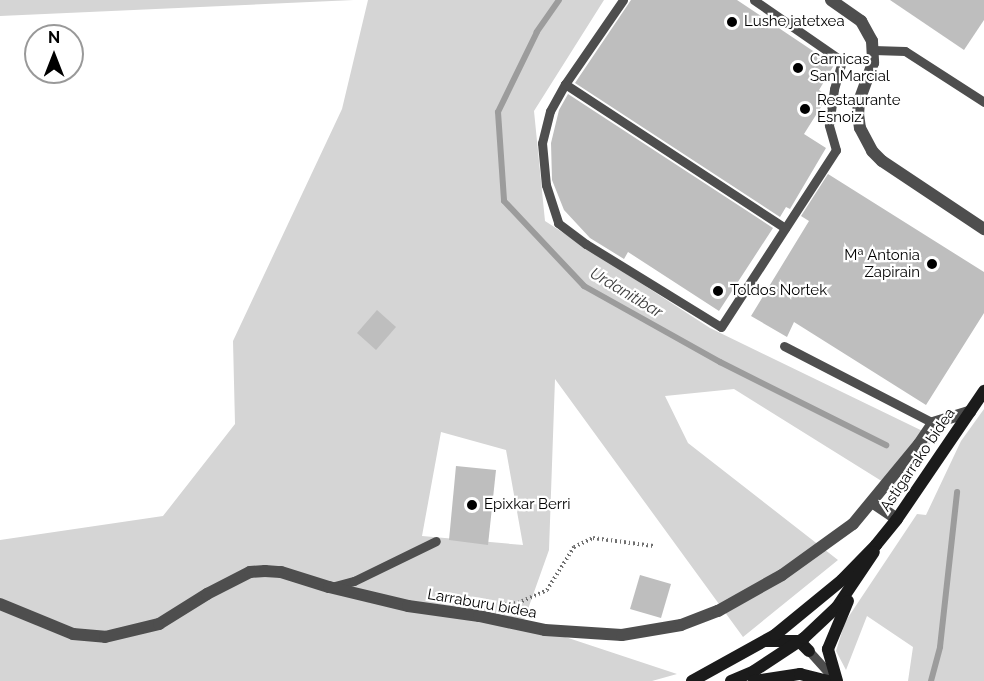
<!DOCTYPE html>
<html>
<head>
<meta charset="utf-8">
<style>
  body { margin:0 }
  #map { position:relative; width:984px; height:681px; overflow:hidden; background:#fff; font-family:Raleway,sans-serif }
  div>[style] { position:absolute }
  .green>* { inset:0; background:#d5d5d5 }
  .stream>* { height:6px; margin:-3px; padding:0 3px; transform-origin:3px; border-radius:3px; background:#9c9c9c }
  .building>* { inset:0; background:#bebebe }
  .path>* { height:4px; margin-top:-2px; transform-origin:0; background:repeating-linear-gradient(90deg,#707070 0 1.5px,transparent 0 4.5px) }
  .service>* { height:9px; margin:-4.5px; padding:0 4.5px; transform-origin:4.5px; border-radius:4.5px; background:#4e4e4e }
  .minor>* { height:12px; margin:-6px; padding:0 6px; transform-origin:6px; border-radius:6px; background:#4e4e4e }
  .secondary>* { height:12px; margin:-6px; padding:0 6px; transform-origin:6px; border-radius:6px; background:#1b1b1b }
  .dots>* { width:16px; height:16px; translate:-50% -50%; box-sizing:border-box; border:3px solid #fff; border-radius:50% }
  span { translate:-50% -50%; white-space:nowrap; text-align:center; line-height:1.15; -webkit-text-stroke:4.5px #fff; paint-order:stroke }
  .poi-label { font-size:15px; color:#000 }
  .left { translate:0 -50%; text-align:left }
  .right { translate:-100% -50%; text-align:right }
  .street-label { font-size:15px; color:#000 }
  .water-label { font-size:16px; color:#3d3d3d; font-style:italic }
  .north { position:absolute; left:24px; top:24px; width:60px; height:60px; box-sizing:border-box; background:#fff; border:2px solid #999; border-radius:50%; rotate:0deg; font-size:16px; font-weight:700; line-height:24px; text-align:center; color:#000 }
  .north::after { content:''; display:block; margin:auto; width:21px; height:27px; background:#000; clip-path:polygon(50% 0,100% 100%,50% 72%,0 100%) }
</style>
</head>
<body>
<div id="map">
  <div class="green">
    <i style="clip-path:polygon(0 0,354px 0,0 16px)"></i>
    <i style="clip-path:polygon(evenodd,368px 0,604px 0,534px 111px,545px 221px,710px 328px,935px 437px,896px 490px,734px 389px,665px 396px,688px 443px,838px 560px,743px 637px,555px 379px,549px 550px,523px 623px,677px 674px,652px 681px,0 681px,0 540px,163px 516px,235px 424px,233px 341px,342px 109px,368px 0,441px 432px,506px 450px,523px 545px,422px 536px,441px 432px)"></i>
    <i style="clip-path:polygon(984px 409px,984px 681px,908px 681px,913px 647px,867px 616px,846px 670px,836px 651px,845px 622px,917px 514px,926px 515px,961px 441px)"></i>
  </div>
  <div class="stream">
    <i style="left:559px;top:0;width:39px;rotate:125deg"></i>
    <i style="left:537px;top:32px;width:89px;rotate:116deg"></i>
    <i style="left:498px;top:112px;width:89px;rotate:86.1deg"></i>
    <i style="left:504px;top:201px;width:117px;rotate:46.7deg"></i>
    <i style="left:584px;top:286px;width:156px;rotate:29.2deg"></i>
    <i style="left:720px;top:362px;width:186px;rotate:26.6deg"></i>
    <i style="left:931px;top:681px;width:35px;rotate:-75deg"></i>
    <i style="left:940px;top:647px;width:156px;rotate:-83.7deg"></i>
  </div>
  <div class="building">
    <i style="clip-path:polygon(631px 0,737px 0,834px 65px,819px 90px,826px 95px,826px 99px,804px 134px,826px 148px,790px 209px,786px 207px,780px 217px,575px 83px)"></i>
    <i style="clip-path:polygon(890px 0,984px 0,984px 20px,964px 50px)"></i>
    <i style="clip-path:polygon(568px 94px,773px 228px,719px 311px,628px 252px,624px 259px,590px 238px,564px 210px,552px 180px,551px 143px,559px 110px)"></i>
    <i style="clip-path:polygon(828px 174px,984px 272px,984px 313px,926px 405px,794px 322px,787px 337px,751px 316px,809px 221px,801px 216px)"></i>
    <i style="clip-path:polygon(377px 310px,396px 327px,376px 350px,357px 333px)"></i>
    <i style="clip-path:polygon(456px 466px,496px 470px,488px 545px,449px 540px)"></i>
    <i style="clip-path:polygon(640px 575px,671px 584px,661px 618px,630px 609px)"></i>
  </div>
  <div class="path">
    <i style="left:505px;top:604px;width:13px;rotate:-4deg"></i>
    <i style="left:518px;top:603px;width:32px;rotate:-24deg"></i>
    <i style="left:547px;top:590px;width:51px;rotate:-57.9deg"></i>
    <i style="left:574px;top:547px;width:21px;rotate:-25deg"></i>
    <i style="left:593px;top:538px;width:61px;rotate:7.6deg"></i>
  </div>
  <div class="service">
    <i style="left:623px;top:0;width:102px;rotate:124.6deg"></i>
    <i style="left:565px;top:84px;width:31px;rotate:119deg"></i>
    <i style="left:550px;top:111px;width:33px;rotate:104deg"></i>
    <i style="left:542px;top:143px;width:42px;rotate:84.6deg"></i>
    <i style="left:546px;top:185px;width:40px;rotate:72deg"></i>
    <i style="left:558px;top:223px;width:35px;rotate:37deg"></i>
    <i style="left:586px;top:244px;width:158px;rotate:31.6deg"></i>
    <i style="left:721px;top:327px;width:211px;rotate:-57deg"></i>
    <i style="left:836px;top:150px;width:26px;rotate:-106deg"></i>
    <i style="left:829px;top:125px;width:36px;rotate:-82deg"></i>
    <i style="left:834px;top:89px;width:29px;rotate:-74deg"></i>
    <i style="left:842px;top:61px;width:107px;rotate:-145.3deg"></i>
    <i style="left:873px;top:50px;width:32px;rotate:2deg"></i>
    <i style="left:905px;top:51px;width:94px;rotate:32.8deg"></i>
    <i style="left:565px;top:84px;width:263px;rotate:33.2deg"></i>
    <i style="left:784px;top:346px;width:168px;rotate:27.3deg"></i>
    <i style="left:331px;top:587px;width:24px;rotate:-15deg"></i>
    <i style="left:354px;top:581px;width:91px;rotate:-26deg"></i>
    <i style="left:809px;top:651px;width:40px;rotate:48deg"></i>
  </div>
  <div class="minor">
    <i style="left:831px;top:0;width:37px;rotate:35deg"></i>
    <i style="left:861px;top:21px;width:23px;rotate:61deg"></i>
    <i style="left:872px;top:41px;width:22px;rotate:87deg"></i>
    <i style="left:873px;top:63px;width:40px;rotate:110.2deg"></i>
    <i style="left:859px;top:101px;width:13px;rotate:94deg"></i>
    <i style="left:858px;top:114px;width:14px;rotate:82deg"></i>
    <i style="left:860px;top:128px;width:26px;rotate:62deg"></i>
    <i style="left:872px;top:151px;width:14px;rotate:45deg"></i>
    <i style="left:882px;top:161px;width:123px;rotate:33.7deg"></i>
    <i style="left:872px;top:502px;width:30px;rotate:34deg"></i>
    <i style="left:0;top:604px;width:79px;rotate:22.3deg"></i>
    <i style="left:73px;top:634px;width:32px;rotate:5deg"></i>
    <i style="left:105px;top:637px;width:56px;rotate:-13.5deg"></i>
    <i style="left:159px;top:624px;width:57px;rotate:-32deg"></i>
    <i style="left:207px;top:594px;width:48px;rotate:-27.1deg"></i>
    <i style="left:250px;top:572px;width:15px;rotate:-4deg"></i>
    <i style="left:265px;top:571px;width:16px;rotate:4deg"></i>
    <i style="left:281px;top:572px;width:50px;rotate:17.4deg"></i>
    <i style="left:329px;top:587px;width:81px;rotate:13.5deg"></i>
    <i style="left:408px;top:606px;width:72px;rotate:8deg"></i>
    <i style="left:479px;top:616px;width:67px;rotate:12deg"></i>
    <i style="left:545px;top:630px;width:77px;rotate:3.7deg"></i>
    <i style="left:622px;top:635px;width:60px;rotate:-9.6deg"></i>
    <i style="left:681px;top:625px;width:40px;rotate:-21deg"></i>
    <i style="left:718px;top:611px;width:73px;rotate:-29.4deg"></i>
    <i style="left:782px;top:575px;width:87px;rotate:-35.7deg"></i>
    <i style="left:853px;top:524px;width:104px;rotate:-50.5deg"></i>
    <i style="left:919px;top:444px;width:25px;rotate:-56deg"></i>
    <i style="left:933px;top:423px;width:39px;rotate:-17deg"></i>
  </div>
  <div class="secondary">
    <i style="left:766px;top:641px;width:33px"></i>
    <i style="left:799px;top:641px;width:14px;rotate:45deg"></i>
    <i style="left:692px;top:681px;width:95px;rotate:-29deg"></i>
    <i style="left:775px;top:635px;width:87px;rotate:-39.4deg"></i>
    <i style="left:842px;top:580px;width:49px;rotate:-45.8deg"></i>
    <i style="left:876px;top:545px;width:33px;rotate:-51deg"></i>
    <i style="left:897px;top:519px;width:155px;rotate:-55.8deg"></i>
    <i style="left:731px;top:681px;width:25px;rotate:-23deg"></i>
    <i style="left:754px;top:671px;width:60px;rotate:-33.4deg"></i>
    <i style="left:804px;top:638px;width:45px;rotate:-43.2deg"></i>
    <i style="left:837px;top:607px;width:66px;rotate:-56.1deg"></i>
    <i style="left:754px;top:681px;width:47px;rotate:-8.7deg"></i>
    <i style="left:800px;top:674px;width:30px;rotate:14deg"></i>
    <i style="left:837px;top:681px;width:33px;rotate:-106deg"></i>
    <i style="left:828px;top:649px;width:52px;rotate:-67.4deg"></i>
  </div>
  <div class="dots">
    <i style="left:732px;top:22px;background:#000"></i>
    <i style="left:798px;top:68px;background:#000"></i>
    <i style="left:805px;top:109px;background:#000"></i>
    <i style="left:932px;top:264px;background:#000"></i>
    <i style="left:718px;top:291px;background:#000"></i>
    <i style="left:472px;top:505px;background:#000"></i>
  </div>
  <div class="poi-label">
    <span class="left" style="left:744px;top:22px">Lushe jatetxea</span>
    <span class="left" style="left:810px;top:68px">Carnicas<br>San Marcial</span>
    <span class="left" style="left:817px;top:109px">Restaurante<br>Esnoiz</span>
    <span class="right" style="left:920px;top:264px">Mª Antonia<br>Zapirain</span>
    <span class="left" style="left:730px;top:291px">Toldos Nortek</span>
    <span class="left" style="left:484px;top:505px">Epixkar Berri</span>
  </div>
  <div class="street-label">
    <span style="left:918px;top:460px;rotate:-56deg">Astigarrako bidea</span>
    <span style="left:482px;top:604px;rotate:10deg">Larraburu bidea</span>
  </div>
  <div class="water-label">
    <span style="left:626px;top:293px;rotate:31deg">Urdanitibar</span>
  </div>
  <div class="north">N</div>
</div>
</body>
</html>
